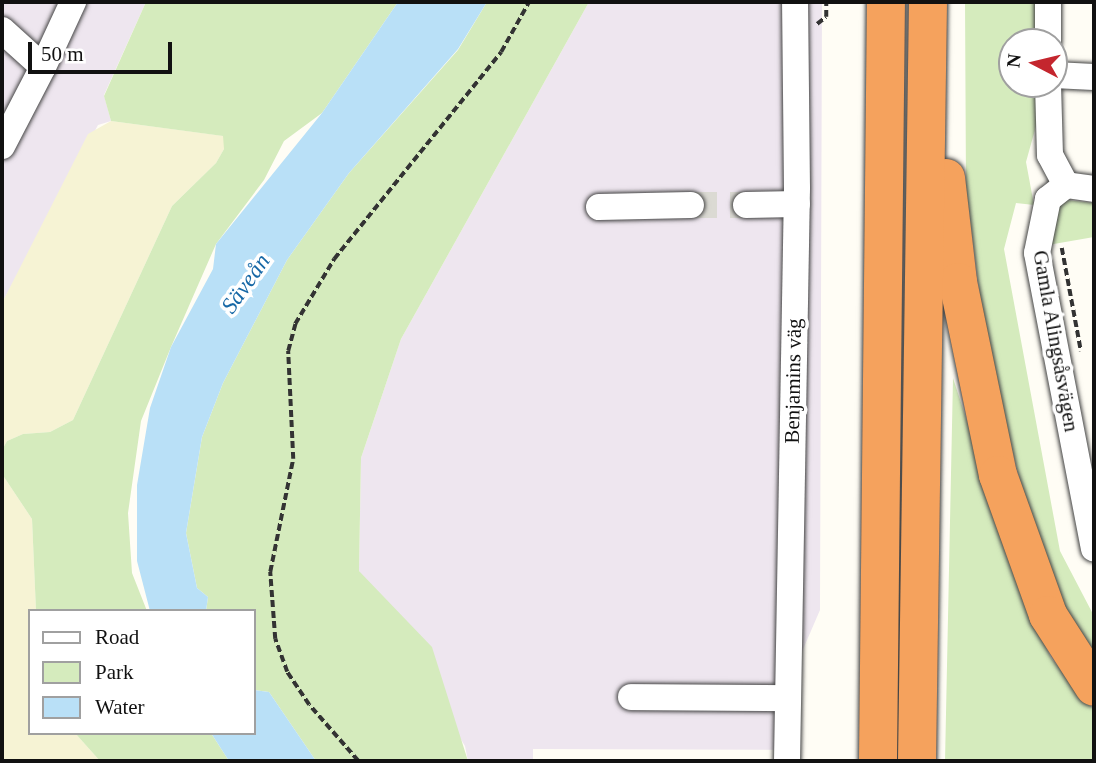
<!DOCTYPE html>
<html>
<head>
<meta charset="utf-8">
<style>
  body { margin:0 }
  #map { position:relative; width:1096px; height:763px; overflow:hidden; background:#fffdf5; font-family:"Times New Roman",serif }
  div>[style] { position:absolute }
  .industrial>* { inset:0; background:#eee6ef }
  .farmland>* { inset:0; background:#f6f3d4 }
  .green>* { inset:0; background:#d5ebbd }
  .water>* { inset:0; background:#b9e0f7 }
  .minor-tunnel>* { height:26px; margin-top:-13px; transform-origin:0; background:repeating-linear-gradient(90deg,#dbdad3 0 26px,transparent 0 39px) }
  .path>* { height:3.5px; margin-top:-1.75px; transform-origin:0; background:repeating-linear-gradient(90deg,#333 0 7px,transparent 0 10.5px) }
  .roads { filter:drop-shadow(0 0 2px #444) drop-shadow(0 0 2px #444) }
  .minor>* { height:26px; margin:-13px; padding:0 13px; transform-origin:13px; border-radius:13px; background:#fff }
  .highway>* { height:38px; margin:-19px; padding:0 19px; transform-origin:19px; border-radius:19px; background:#f5a25d }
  span { translate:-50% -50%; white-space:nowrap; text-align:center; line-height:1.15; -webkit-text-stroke:7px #fff; paint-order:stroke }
  .street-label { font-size:21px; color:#111 }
  .water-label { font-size:23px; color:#1768a6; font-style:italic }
  .frame { position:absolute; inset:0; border:4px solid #111; pointer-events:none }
  .legend { position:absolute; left:28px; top:609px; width:228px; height:126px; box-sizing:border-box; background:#fff; border:2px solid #a0a0a0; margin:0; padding:9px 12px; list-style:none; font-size:21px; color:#111 }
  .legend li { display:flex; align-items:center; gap:14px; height:35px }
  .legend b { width:35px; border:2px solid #a0a0a0 }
  .north { position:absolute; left:998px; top:28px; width:70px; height:70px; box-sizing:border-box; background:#fff; border:2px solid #a0a0a0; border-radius:50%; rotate:277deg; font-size:19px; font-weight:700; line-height:28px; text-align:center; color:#111 }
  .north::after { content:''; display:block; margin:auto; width:24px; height:32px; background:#c4262e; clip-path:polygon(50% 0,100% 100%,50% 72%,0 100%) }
  .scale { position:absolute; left:28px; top:42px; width:144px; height:32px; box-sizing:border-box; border:4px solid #111; border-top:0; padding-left:9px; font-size:21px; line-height:24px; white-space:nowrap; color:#111; -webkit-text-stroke:5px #fff; paint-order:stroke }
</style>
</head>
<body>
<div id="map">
  <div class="industrial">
    <i style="clip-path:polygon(2px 2px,146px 2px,104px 95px,111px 121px,98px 125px,2px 303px)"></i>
    <i style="clip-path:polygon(589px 2px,822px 2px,820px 610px,801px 654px,800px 750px,533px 749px,533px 761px,468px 761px,465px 746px,359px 571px,361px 458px,401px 339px)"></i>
  </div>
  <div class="farmland">
    <i style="clip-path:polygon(111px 121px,224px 136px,224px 149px,216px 163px,172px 206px,73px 420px,50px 432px,23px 434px,7px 441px,2px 450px,2px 303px,88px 134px)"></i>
    <i style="clip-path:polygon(2px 474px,32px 519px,36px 611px,30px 611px,30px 733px,75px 733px,100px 761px,2px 761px)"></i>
  </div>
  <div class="green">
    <i style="clip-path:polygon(146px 2px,398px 2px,322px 113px,284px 141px,264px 180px,216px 244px,171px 347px,141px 421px,128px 513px,132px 573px,147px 611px,36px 611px,32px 519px,2px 474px,2px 450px,7px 441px,23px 434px,50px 432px,73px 420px,172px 206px,216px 163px,224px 149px,223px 136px,111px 121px,104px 96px)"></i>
    <i style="clip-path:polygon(487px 2px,589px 2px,401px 339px,361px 458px,359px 571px,432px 647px,468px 761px,316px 761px,269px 692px,254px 690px,254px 611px,206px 611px,208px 597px,197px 588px,186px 533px,202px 437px,223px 383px,287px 260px,349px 173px,458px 50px)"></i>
    <i style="clip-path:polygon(965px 2px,1038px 2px,1037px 42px,1012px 42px,1012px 84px,1037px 84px,1036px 126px,1026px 162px,1034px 205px,1016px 203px,1004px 249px,1060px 551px,1094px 616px,1094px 666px,1067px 622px,1026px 504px,987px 351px,966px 187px)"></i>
    <i style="clip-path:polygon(1066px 200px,1094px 203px,1094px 237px,1048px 245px,1054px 211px)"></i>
    <i style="clip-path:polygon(953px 378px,1028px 609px,1051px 658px,1094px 710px,1094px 761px,945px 761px)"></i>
    <i style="clip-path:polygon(75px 733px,211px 733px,229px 761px,100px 761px)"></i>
  </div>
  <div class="water">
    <i style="clip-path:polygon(398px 2px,487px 2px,458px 49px,349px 173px,287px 260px,223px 383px,202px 437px,186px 533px,197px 588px,208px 597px,206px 611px,150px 611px,137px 561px,137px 485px,150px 408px,171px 347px,213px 269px,216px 244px,322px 113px)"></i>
    <i style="clip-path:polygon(254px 690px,269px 692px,316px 761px,229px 761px,211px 733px,254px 733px)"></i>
  </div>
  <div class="minor-tunnel">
    <i style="left:691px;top:205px;width:55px"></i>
  </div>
  <div class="path">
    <i style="left:817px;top:24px;width:11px;rotate:-38deg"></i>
    <i style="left:826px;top:17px;width:15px;rotate:-90deg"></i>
    <i style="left:1062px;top:248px;width:105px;rotate:79.5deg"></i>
    <i style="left:358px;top:761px;width:74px;rotate:-131.2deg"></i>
    <i style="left:309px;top:705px;width:40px;rotate:-124deg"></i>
    <i style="left:287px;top:672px;width:35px;rotate:-110deg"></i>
    <i style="left:275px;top:639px;width:67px;rotate:-94.3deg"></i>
    <i style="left:270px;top:572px;width:115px;rotate:-78.5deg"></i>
    <i style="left:293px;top:459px;width:108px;rotate:-92.7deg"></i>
    <i style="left:288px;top:351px;width:28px;rotate:-75deg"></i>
    <i style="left:295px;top:324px;width:76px;rotate:-59deg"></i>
    <i style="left:334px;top:259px;width:266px;rotate:-51.1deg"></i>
    <i style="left:501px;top:52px;width:57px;rotate:-60.8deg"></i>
  </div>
  <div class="roads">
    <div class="minor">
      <i style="left:2px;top:30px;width:55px;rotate:42.1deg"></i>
      <i style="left:43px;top:67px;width:89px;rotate:117.4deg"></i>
      <i style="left:1048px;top:42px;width:40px;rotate:-90deg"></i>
      <i style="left:43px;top:67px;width:72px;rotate:-65.2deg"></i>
      <i style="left:1054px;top:75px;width:40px;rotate:2.9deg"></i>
      <i style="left:1048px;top:84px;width:71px;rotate:88.4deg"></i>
      <i style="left:1050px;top:155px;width:34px;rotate:62deg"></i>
      <i style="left:1066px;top:185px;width:23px;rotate:142deg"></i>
      <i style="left:1048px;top:199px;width:55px;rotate:101.5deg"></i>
      <i style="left:1037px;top:253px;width:301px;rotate:79.1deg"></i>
      <i style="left:1066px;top:185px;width:28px;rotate:8deg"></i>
      <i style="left:746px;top:205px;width:51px;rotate:-1.1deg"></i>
      <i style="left:599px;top:207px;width:92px;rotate:-1.2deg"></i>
      <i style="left:631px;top:697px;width:156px;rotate:0.4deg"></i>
      <i style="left:787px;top:761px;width:573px;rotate:-89deg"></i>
      <i style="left:797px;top:188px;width:186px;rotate:-90.6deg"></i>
    </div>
    <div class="highway">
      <i style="left:946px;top:178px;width:105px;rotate:83.4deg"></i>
      <i style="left:958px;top:282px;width:197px;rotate:78.3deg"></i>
      <i style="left:998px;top:475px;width:149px;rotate:70.3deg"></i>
      <i style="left:1048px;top:615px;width:85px;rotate:57.4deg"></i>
      <i style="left:878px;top:761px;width:759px;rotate:-89.4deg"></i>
      <i style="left:917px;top:761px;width:759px;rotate:-89.17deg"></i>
    </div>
  </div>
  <div class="street-label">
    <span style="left:1056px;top:341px;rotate:80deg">Gamla Alingsåsvägen</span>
    <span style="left:793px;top:381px;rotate:-89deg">Benjamins väg</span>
  </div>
  <div class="water-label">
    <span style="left:246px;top:284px;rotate:-55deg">Säveån</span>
  </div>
  <div class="frame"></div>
  <ul class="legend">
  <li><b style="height:9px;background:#fff"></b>Road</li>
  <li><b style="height:19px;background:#d5ebbd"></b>Park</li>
  <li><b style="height:19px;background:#b9e0f7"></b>Water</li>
  </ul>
  <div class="north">N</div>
  <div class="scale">50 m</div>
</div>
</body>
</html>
